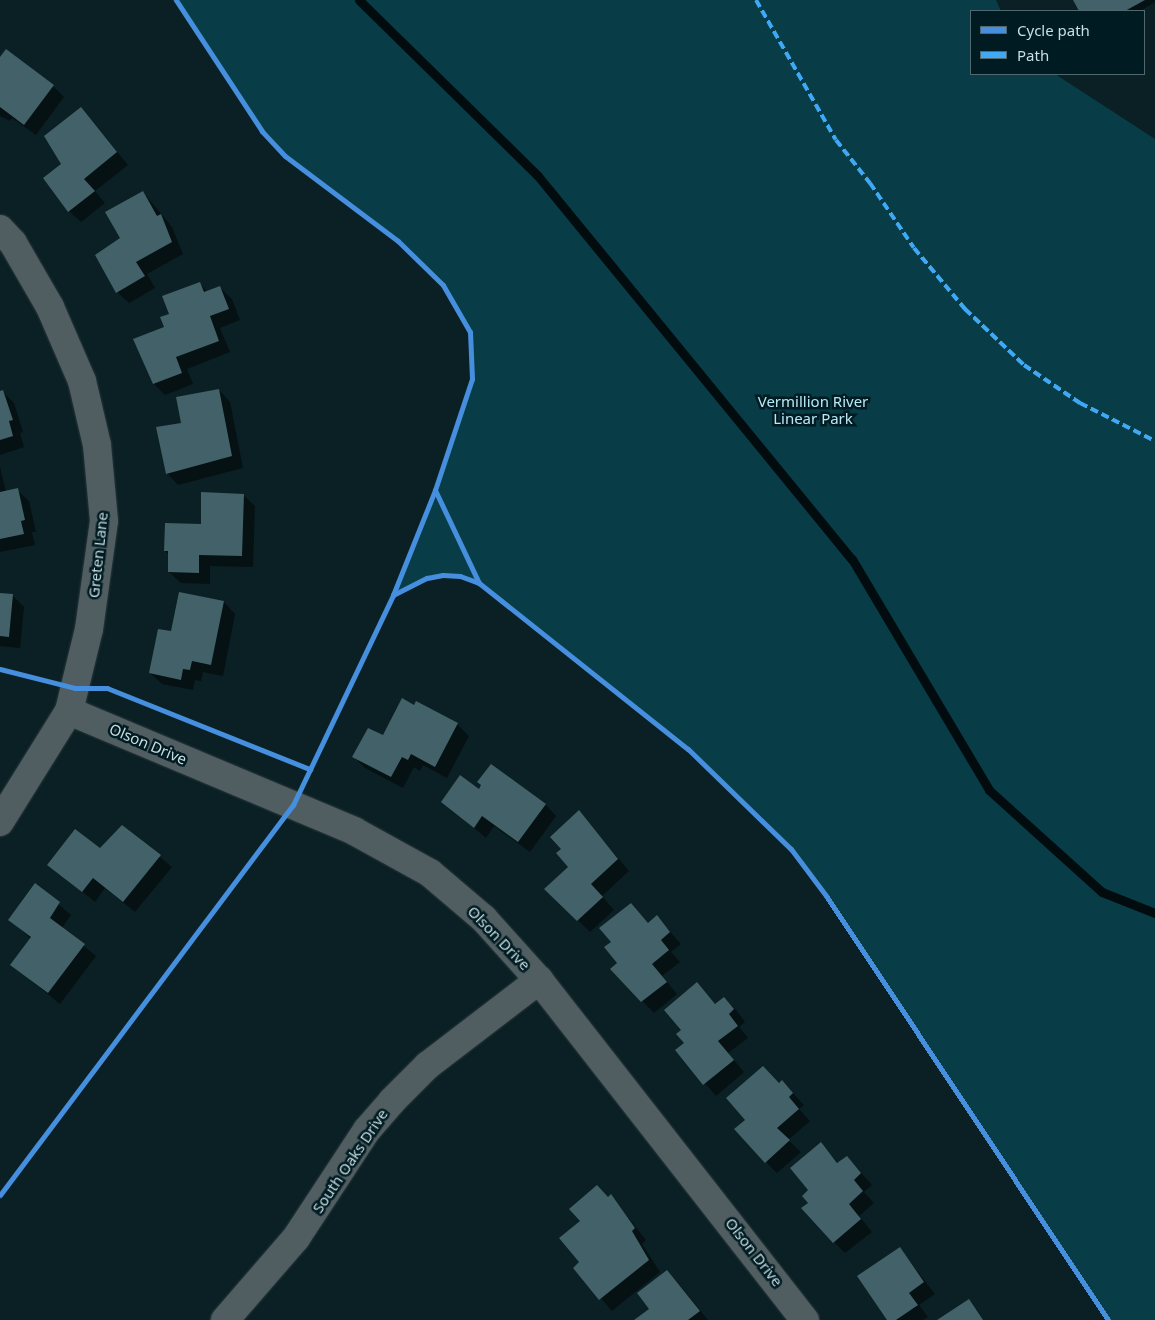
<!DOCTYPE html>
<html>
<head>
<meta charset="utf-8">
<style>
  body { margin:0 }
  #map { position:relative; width:1155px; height:1320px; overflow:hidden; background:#0a2024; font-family:"Noto Sans",sans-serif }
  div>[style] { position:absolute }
  .green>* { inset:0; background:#083d47 }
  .shadow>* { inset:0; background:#0007 }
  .stream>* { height:9px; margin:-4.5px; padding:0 4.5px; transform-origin:4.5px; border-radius:4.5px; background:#020c0f }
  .building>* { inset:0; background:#436168 }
  .roads { filter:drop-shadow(0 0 1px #2b383c) drop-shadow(0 0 1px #2b383c) }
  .street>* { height:28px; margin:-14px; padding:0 14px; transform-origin:14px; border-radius:14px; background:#505e62 }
  .quiet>* { height:4px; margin-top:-2px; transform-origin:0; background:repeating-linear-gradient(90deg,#3fa9f5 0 8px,transparent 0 12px) }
  .cycleway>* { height:5px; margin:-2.5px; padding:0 2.5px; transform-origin:2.5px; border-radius:2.5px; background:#468fdf }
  span { translate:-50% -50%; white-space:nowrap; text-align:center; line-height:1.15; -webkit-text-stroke:5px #001c22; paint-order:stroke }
  .park-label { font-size:15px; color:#b7e8f6 }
  .street-label { font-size:15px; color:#c9dde3 }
  .legend { position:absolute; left:970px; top:10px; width:175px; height:65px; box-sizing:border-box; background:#001c22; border:1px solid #50696f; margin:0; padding:6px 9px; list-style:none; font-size:15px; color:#c9dde3 }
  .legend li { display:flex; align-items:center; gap:10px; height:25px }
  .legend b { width:25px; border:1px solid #50696f }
</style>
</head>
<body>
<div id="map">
  <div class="green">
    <i style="clip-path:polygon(176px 0,996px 0,1001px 11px,971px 11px,971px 74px,1055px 74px,1155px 139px,1155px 1320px,1108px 1320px,827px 897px,791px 849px,688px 749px,479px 583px,460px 576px,443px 575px,427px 578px,393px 595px,435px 490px,472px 379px,470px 332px,443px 285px,398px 241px,285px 156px,262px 131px)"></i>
  </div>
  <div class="shadow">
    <i style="clip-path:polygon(1074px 0,1155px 0,1155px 2px,1140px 11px,1081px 11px)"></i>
    <i style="clip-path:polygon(0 59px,53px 86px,64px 97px,36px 135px,12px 118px,10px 121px,0 116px)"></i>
    <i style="clip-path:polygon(81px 108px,128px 165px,95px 191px,105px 203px,81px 222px,69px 211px,63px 164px)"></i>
    <i style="clip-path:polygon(143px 192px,172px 227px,183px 254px,147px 274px,155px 288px,129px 303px,117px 292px)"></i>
    <i style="clip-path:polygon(199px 283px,208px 292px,220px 288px,232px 299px,240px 320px,220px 328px,230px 352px,187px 369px,193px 384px,165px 395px,154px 384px,166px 328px,171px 315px)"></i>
    <i style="clip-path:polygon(219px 390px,230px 402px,243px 468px,178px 485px,167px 473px,182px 424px)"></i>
    <i style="clip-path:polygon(3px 392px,14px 403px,23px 432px,20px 433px,24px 447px,0 455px,0 393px)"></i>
    <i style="clip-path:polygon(0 467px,6px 492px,17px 490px,29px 501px,36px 532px,32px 532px,35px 545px,0 552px)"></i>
    <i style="clip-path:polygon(243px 495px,255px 506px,253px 567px,210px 566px,210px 584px,181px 583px,169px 572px,169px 555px,165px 551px)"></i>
    <i style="clip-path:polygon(0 594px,12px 595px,24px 607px,20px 648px,0 646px)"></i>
    <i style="clip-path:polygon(224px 602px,235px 614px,223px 676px,203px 672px,201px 681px,195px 680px,193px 690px,162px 684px,150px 673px,172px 633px)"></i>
    <i style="clip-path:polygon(457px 724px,469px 736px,447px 778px,423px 765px,420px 771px,414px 767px,403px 788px,365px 768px,354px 757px,383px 737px)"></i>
    <i style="clip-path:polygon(479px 791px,545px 804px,556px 816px,530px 852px,494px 826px,486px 838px,443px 802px)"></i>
    <i style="clip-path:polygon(579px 812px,629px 871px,602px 896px,614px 910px,590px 932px,546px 889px,570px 867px)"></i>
    <i style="clip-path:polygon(123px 827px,172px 867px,135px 912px,105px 888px,95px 902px,49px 864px,101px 850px)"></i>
    <i style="clip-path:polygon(35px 885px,71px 915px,62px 928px,96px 956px,60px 1004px,12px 965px,31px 939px,9px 919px)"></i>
    <i style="clip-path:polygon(631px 904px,649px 924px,657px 917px,681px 944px,671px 952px,680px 962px,662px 976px,677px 994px,654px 1013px,611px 969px,618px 963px,612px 942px)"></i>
    <i style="clip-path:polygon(697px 984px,716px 1005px,724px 998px,736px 1010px,745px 1022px,739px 1027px,748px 1038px,728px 1053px,744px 1072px,716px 1096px,676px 1050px,686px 1043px,683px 1031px)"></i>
    <i style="clip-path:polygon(782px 1082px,804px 1105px,799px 1109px,810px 1121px,788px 1140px,801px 1152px,777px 1173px,766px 1162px,747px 1120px)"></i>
    <i style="clip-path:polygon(821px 1144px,839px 1164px,847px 1157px,872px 1185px,864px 1192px,874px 1203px,859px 1216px,872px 1232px,845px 1253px,834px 1242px,809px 1203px)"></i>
    <i style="clip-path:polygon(611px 1196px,646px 1240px,642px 1244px,660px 1272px,612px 1311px,575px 1268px,581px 1262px)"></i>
    <i style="clip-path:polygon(900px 1249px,935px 1294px,919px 1305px,928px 1317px,923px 1320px,888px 1320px)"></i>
    <i style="clip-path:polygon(667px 1272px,678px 1283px,708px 1320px,636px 1320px,650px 1309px)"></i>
  </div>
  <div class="stream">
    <i style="left:359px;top:0;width:251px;rotate:44.5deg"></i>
    <i style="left:538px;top:176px;width:495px;rotate:50.7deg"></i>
    <i style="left:852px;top:559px;width:269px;rotate:59.3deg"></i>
    <i style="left:989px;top:790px;width:152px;rotate:42.1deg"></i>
    <i style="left:1102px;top:892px;width:57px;rotate:21.6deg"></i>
  </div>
  <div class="building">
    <i style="clip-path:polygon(1073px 0,1145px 0,1125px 11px,1079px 11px)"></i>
    <i style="clip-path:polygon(6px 49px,54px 85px,24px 125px,0 107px,0 57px)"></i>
    <i style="clip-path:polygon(81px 107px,117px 152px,84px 179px,95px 191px,68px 212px,43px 178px,61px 164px,44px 136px)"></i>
    <i style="clip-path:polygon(143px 191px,157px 216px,161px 214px,172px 242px,136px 262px,145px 276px,116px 293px,95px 255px,120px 238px,105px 212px)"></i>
    <i style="clip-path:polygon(200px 282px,204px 292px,220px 286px,229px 309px,210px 316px,219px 341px,176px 357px,182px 373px,153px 384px,133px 339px,164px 327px,160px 317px,169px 314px,162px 296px)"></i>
    <i style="clip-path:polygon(219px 389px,232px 456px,166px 474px,156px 427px,181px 423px,176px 397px)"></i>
    <i style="clip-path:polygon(3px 390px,13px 420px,9px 421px,13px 436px,0 440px,0 391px)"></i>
    <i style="clip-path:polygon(18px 488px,25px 520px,21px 521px,24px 534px,0 539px,0 492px)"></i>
    <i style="clip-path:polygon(201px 492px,244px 494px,242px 556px,199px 555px,199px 573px,168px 572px,168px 551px,164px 551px,165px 523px,201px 524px)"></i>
    <i style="clip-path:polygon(179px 592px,224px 601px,211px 665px,192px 661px,190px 670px,183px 669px,181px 680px,149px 673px,158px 629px,171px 631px)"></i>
    <i style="clip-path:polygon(0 593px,13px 594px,9px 637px,0 636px)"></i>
    <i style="clip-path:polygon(402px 698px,414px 705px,416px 701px,458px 723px,435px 767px,411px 754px,408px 760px,402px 757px,391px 777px,352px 757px,368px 728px,383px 735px)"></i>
    <i style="clip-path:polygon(491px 764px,546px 804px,518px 842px,482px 816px,474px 828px,441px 802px,460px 775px,479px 789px,481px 785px,477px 782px)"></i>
    <i style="clip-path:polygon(579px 810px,618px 859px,591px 884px,603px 897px,577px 921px,544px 889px,568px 867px,556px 853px,561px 849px,550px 837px)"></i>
    <i style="clip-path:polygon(122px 825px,161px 855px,123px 902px,93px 878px,82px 892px,47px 865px,75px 829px,100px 848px)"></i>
    <i style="clip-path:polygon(35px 883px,60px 902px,50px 918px,85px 944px,48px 993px,10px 965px,31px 937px,8px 920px)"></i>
    <i style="clip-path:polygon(631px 903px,648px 923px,657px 915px,670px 932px,661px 940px,669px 950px,652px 964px,667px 982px,641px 1002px,610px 969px,617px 963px,604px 947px,611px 942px,599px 928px)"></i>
    <i style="clip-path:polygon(697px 982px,715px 1004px,724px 997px,734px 1009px,729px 1014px,738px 1026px,718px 1041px,734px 1060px,703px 1085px,675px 1050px,684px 1043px,676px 1034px,681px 1030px,664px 1010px)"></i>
    <i style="clip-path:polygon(763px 1066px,779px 1083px,782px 1080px,793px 1093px,789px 1097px,799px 1109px,777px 1128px,790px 1140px,765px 1163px,734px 1129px,745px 1120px,726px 1098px)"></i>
    <i style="clip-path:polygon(821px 1142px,837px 1163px,847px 1156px,861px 1173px,854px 1180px,863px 1191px,849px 1204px,861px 1219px,833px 1243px,801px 1208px,808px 1203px,802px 1196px,808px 1190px,790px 1168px)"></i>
    <i style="clip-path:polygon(597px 1185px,608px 1197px,611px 1194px,635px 1228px,632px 1231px,649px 1260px,599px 1300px,573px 1268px,579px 1262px,559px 1238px,580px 1221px,569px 1209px)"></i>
    <i style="clip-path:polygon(900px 1247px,924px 1282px,909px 1293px,918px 1305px,896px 1320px,887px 1320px,857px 1276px)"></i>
    <i style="clip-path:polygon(667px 1270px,700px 1311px,688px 1320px,634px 1320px,649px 1309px,637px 1293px)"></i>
    <i style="clip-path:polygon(969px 1299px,983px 1320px,937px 1320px)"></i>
  </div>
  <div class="roads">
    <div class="street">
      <i style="left:0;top:229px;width:19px;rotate:47deg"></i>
      <i style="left:13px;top:243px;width:74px;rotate:60deg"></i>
      <i style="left:50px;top:307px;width:81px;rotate:66.6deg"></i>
      <i style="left:82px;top:381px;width:66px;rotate:76.8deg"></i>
      <i style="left:97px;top:445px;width:76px;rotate:84.7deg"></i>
      <i style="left:104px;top:521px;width:109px;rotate:97.9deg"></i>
      <i style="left:89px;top:629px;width:84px;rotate:103.7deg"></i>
      <i style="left:69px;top:711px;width:131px;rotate:121.9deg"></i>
      <i style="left:69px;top:711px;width:309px;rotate:22.8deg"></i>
      <i style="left:354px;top:831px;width:87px;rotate:28.9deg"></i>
      <i style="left:430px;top:873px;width:71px;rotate:40.4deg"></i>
      <i style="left:484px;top:919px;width:82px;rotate:48deg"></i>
      <i style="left:539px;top:980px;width:432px;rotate:52deg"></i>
      <i style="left:225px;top:1320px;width:108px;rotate:-49.1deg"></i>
      <i style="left:296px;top:1238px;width:129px;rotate:-56.7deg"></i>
      <i style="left:367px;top:1130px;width:38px;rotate:-49deg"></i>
      <i style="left:392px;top:1101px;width:51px;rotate:-45deg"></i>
      <i style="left:428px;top:1065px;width:140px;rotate:-37.4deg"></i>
    </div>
  </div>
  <div class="quiet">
    <i style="left:756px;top:0;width:161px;rotate:60.3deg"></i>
    <i style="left:836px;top:140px;width:55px;rotate:51.7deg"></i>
    <i style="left:870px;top:183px;width:78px;rotate:55.9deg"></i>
    <i style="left:914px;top:248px;width:80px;rotate:50.1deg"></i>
    <i style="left:965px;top:309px;width:81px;rotate:43.5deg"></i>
    <i style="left:1024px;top:365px;width:68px;rotate:34.2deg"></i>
    <i style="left:1080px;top:403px;width:84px;rotate:26.9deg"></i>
  </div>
  <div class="cycleway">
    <i style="left:435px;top:490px;width:103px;rotate:64.7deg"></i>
    <i style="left:393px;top:595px;width:38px;rotate:-27deg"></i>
    <i style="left:427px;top:578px;width:16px;rotate:-11deg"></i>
    <i style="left:443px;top:575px;width:17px;rotate:3deg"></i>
    <i style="left:460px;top:576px;width:20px;rotate:20deg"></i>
    <i style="left:479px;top:583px;width:267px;rotate:38.5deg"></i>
    <i style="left:688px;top:749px;width:144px;rotate:44.2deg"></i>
    <i style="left:791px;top:849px;width:60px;rotate:53.1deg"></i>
    <i style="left:827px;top:897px;width:508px;rotate:56.4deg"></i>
    <i style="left:0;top:669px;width:77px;rotate:14.2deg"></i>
    <i style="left:75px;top:688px;width:32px"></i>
    <i style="left:107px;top:688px;width:219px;rotate:21.8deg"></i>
    <i style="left:0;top:1195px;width:488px;rotate:-53.1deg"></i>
    <i style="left:293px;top:805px;width:233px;rotate:-64.5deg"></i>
    <i style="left:393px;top:595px;width:113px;rotate:-68.2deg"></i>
    <i style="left:435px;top:490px;width:117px;rotate:-71.6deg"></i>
    <i style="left:472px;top:379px;width:47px;rotate:-92.4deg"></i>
    <i style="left:470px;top:332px;width:54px;rotate:-119.9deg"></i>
    <i style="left:443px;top:285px;width:63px;rotate:-135.6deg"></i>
    <i style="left:398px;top:241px;width:141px;rotate:-143deg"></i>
    <i style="left:285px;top:156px;width:34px;rotate:-133deg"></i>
    <i style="left:262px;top:131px;width:157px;rotate:-123.3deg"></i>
  </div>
  <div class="park-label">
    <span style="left:813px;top:410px">Vermillion River<br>Linear Park</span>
  </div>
  <div class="street-label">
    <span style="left:98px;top:555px;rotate:-84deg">Greten Lane</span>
    <span style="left:148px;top:744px;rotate:23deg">Olson Drive</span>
    <span style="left:499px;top:938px;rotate:46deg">Olson Drive</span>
    <span style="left:350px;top:1161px;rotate:-56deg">South Oaks Drive</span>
    <span style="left:754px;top:1252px;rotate:52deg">Olson Drive</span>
  </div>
  <ul class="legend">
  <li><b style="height:6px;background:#468fdf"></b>Cycle path</li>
  <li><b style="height:6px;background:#3fa9f5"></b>Path</li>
  </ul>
</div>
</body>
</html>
